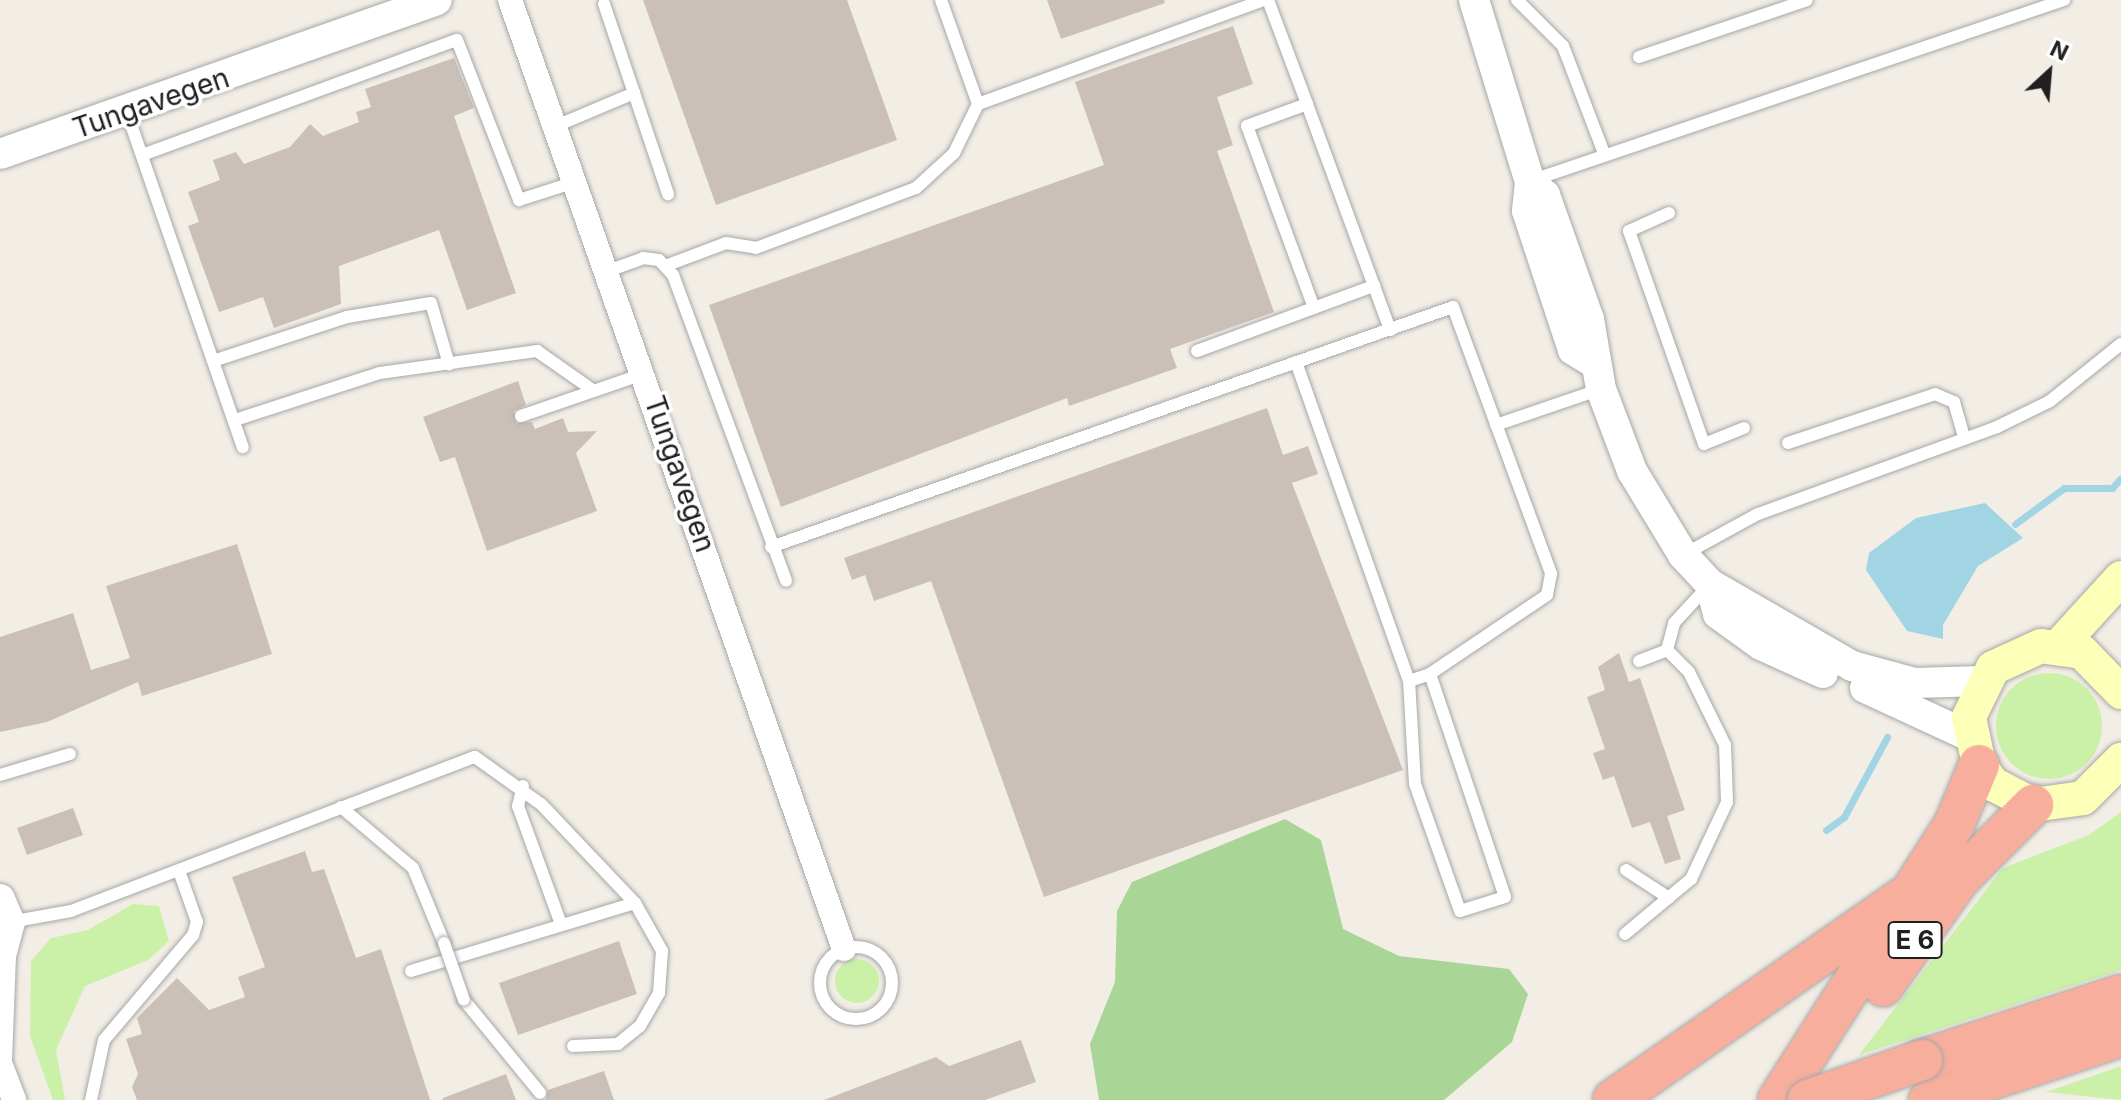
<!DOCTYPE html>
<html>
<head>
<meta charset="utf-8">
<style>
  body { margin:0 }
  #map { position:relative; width:2121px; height:1100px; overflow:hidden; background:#f2eee6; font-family:Inter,sans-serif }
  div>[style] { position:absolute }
  .grass>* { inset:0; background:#cbf0a7 }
  .round { border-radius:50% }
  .forest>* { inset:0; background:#a9d597 }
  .water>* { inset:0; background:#a2d5e3 }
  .stream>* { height:7px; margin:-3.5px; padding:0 3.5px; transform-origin:3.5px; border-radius:3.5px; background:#a2d5e3 }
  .building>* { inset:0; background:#cac0b8 }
  .roads { filter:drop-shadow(0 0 2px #a7a7a7) drop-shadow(0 0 2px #a7a7a7) }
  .service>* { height:12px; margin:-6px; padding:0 6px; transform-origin:6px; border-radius:6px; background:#fff }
  .service>.ring { margin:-6px; padding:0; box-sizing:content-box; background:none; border:12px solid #fff; border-radius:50% }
  .minor>* { height:24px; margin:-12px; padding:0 12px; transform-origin:12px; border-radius:12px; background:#fff }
  .tertiary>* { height:30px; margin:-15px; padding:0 15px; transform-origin:15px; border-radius:15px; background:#fff }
  .secondary>* { height:34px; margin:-17px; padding:0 17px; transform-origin:17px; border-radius:17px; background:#fcffb7 }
  .trunk>* { height:40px; margin:-20px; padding:0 20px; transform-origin:20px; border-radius:20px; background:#f8ae9c }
  .bridges { filter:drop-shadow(0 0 2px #a7a7a7) drop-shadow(0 0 2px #a7a7a7) }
  .service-bridge>* { height:12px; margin:-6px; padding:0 6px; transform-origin:6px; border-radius:6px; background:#fff }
  .trunk-bridge>* { height:40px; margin:-20px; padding:0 20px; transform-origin:20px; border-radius:20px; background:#f8ae9c }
  span { translate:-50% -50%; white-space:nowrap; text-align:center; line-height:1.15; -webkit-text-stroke:7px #fff; paint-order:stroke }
  .shield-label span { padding:2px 6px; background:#fff; border:2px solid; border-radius:6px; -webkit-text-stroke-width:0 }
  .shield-label { font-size:26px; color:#202020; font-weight:700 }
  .street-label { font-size:28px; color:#202020 }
  .north { position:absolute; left:2009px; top:32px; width:80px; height:80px; -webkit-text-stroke:6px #fff; paint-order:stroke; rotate:26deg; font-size:22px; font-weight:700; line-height:32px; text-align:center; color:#202020 }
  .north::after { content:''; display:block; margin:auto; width:28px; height:36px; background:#202020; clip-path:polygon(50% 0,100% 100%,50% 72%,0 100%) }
</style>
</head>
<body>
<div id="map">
  <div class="grass">
    <i class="round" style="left:1996px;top:673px;width:106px;height:106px"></i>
    <i style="clip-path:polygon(2121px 812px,2121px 970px,1859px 1055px,2003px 868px,2089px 835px)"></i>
    <i style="clip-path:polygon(133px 904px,159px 906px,169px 941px,148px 960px,85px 986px,56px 1050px,65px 1100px,53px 1100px,30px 1036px,31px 961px,51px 938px,88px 930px)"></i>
    <i class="round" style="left:835px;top:959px;width:44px;height:44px"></i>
    <i style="clip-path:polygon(2121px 1066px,2121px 1100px,2046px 1092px)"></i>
  </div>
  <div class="forest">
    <i style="clip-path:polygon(1285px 819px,1321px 840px,1343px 929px,1399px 956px,1509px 969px,1528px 994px,1512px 1042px,1444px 1100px,1099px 1100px,1090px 1044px,1115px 982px,1117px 911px,1132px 882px)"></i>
  </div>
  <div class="water">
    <i style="clip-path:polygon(1985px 503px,2023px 538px,1978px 566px,1943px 625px,1943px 639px,1907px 631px,1866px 570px,1869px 553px,1916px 518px)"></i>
  </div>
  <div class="stream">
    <i style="left:2015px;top:524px;width:61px;rotate:-36.3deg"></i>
    <i style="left:2064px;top:488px;width:48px"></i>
    <i style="left:2112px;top:488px;width:13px;rotate:-48deg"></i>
    <i style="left:1826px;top:830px;width:22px;rotate:-36deg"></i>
    <i style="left:1844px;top:817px;width:91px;rotate:-61.7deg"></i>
  </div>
  <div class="building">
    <i style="clip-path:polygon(643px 0,847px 0,897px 140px,716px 205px)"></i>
    <i style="clip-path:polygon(1047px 0,1164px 0,1165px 3px,1061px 39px)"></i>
    <i style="clip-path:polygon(1233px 26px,1253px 84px,1217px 97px,1233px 145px,1217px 151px,1274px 312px,1170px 349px,1177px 368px,1069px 406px,1067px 398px,781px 507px,709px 305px,1104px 165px,1075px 82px)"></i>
    <i style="clip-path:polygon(454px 58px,474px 108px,454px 116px,516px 293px,467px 310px,439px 230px,339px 266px,341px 304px,274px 328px,263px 297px,219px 312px,188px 226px,199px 222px,188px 192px,220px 180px,213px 160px,236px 152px,244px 164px,290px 147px,310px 124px,323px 136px,359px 122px,356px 112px,371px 107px,365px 89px)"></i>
    <i style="clip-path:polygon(518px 381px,526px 405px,514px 411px,516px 423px,532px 422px,535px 429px,563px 418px,568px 432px,597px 431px,576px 453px,597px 511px,487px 551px,455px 457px,440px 462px,423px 417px)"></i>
    <i style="clip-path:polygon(1267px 408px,1283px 455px,1308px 446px,1318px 474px,1292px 483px,1403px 770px,1044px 897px,931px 581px,874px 601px,865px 575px,852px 580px,844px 558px)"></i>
    <i style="clip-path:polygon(237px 544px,272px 654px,142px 696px,138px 682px,47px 722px,0 732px,0 637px,73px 613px,91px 670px,130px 658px,106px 586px)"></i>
    <i style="clip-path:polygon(1619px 653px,1629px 682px,1640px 678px,1685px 810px,1667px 816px,1681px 859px,1665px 864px,1650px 822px,1632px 828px,1614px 776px,1603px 780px,1593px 753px,1605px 749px,1587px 697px,1605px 690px,1598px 667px)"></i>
    <i style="clip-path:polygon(73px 808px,83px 835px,27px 855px,17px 828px)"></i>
    <i style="clip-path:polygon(305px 851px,312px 872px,324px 869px,356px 958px,381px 949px,430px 1100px,137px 1100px,132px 1087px,138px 1074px,126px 1039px,142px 1034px,137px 1018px,177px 978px,209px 1010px,245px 997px,238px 977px,265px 967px,232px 877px)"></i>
    <i style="clip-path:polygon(619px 941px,637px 994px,518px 1035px,499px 983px)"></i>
    <i style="clip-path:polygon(1021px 1040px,1036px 1082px,985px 1100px,824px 1100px,936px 1057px,949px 1066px)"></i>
    <i style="clip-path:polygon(604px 1071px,614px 1100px,546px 1100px,548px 1090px)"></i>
    <i style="clip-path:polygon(506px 1074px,516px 1100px,443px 1100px,443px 1098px)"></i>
  </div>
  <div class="roads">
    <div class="service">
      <i style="left:1268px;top:0;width:111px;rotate:69.4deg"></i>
      <i style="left:1517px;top:0;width:65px;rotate:45deg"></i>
      <i style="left:1563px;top:46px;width:112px;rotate:69.1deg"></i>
      <i style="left:1639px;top:57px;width:177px;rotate:-18.7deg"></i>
      <i style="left:634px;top:93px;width:107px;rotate:71.4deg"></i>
      <i style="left:978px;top:104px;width:303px;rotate:-20deg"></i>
      <i style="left:126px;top:110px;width:357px;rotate:70.9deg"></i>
      <i style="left:556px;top:126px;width:85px;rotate:-22.9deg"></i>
      <i style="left:634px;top:93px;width:94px;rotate:-108.6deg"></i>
      <i style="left:142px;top:155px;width:335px;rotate:-20.1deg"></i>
      <i style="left:457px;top:40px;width:172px;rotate:68.8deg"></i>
      <i style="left:519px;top:200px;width:59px;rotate:-17.8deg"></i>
      <i style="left:1533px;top:180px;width:561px;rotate:-18.73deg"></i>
      <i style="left:1669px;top:213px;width:44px;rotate:155.8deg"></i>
      <i style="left:1629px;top:231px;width:226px;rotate:70.6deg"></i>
      <i style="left:1704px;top:444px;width:43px;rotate:-21.8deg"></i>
      <i style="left:665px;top:266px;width:65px;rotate:-20.7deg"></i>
      <i style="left:726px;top:243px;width:30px;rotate:9deg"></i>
      <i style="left:756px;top:248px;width:171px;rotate:-20.6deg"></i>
      <i style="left:916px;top:188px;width:52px;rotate:-42.6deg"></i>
      <i style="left:954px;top:153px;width:55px;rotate:-63.9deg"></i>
      <i style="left:978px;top:104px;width:110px;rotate:-109.6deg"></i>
      <i style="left:608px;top:271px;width:37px;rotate:-20deg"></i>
      <i style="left:643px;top:258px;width:16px;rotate:7deg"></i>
      <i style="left:659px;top:260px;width:21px;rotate:47deg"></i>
      <i style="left:673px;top:275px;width:326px;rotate:69.7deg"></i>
      <i style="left:1314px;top:308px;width:194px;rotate:-110.2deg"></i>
      <i style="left:1247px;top:126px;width:64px;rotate:-20.1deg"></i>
      <i style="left:1307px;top:104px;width:241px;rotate:69.8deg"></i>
      <i style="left:1197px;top:351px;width:189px;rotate:-20.2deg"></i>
      <i style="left:213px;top:361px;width:141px;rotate:-18.2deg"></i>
      <i style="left:347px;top:317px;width:85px;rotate:-9.5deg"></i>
      <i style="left:431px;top:303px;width:64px;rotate:73.6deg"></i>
      <i style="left:1296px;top:362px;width:338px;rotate:70.5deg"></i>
      <i style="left:1409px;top:681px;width:22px;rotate:-18deg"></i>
      <i style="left:521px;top:416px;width:129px;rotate:-19deg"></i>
      <i style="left:235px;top:420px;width:152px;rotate:-18deg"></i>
      <i style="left:380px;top:373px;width:159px;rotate:-8deg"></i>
      <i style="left:537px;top:351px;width:66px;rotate:35.1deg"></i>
      <i style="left:1496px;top:425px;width:111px;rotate:-18.9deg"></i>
      <i style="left:1788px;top:443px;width:155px;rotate:-18.4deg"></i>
      <i style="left:1935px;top:394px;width:21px;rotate:23deg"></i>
      <i style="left:1954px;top:402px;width:36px;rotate:74deg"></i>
      <i style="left:771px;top:547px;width:723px;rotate:-19.39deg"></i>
      <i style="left:1453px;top:307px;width:284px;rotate:69.8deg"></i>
      <i style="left:1551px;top:574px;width:21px;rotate:101deg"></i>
      <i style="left:1547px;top:595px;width:141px;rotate:146deg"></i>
      <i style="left:1430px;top:674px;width:235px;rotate:71.4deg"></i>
      <i style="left:1505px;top:897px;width:47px;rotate:162.7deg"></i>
      <i style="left:1460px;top:911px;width:135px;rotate:-109.5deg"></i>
      <i style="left:1415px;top:784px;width:103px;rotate:-93.3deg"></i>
      <i style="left:1683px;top:555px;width:85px;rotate:-28.7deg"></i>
      <i style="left:1758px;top:514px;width:254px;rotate:-20deg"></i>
      <i style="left:1997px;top:427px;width:59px;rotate:-26.1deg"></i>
      <i style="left:2050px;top:401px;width:91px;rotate:-38.8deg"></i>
      <i style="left:1639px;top:661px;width:30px;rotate:-21deg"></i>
      <i style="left:0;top:775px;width:73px;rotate:-16.7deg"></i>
      <i style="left:523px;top:786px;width:21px;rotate:104deg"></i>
      <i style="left:518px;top:806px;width:126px;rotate:70deg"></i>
      <i style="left:341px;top:807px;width:94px;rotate:40.3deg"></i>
      <i style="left:413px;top:868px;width:81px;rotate:67.5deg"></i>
      <i style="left:1626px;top:870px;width:51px;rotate:33.1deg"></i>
      <i style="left:10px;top:922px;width:62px;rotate:-10.2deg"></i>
      <i style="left:71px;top:911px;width:432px;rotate:-20.9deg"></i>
      <i style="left:475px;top:757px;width:81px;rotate:35.5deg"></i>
      <i style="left:541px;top:804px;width:137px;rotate:46.5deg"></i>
      <i style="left:635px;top:903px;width:55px;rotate:60.6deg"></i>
      <i style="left:662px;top:951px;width:42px;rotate:94.1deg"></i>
      <i style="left:659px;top:993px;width:38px;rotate:120deg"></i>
      <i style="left:640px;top:1026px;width:28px;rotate:141deg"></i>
      <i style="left:618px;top:1044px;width:45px;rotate:177.5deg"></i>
      <i style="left:1625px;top:934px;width:86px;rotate:-39.8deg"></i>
      <i style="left:1691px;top:879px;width:85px;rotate:-64.9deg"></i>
      <i style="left:1727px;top:802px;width:57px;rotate:-92deg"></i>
      <i style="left:1725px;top:745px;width:81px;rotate:-116.3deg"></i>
      <i style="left:1689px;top:672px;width:31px;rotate:-135deg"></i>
      <i style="left:1667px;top:650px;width:28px;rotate:-75deg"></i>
      <i style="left:1674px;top:623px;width:52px;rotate:-47.4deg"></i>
      <i class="ring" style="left:820px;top:947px;width:60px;height:60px"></i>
      <i style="left:411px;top:971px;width:234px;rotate:-16.9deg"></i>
      <i style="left:464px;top:1000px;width:120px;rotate:50.7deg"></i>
      <i style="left:91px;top:1100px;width:61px;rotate:-77.8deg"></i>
      <i style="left:104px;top:1040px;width:138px;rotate:-49.7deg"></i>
      <i style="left:193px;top:935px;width:14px;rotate:-73deg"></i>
      <i style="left:197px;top:922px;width:54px;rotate:-109.4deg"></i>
    </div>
    <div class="minor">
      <i style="left:510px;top:0;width:1006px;rotate:70.61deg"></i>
      <i style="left:0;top:1060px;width:106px;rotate:-87.8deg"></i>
      <i style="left:0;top:1063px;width:40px;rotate:69deg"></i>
    </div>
    <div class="tertiary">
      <i style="left:1474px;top:0;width:190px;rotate:72.9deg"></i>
      <i style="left:1530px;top:182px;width:20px;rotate:41deg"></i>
      <i style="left:1545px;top:195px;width:132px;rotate:70.5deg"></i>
      <i style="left:1589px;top:319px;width:71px;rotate:80.3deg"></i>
      <i style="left:1601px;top:389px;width:88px;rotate:69.3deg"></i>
      <i style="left:1632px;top:471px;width:98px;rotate:58.7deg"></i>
      <i style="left:1683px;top:555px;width:40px;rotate:47deg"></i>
      <i style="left:1710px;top:584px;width:164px;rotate:30deg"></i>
      <i style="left:1852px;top:666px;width:65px;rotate:15.1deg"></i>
      <i style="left:1915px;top:683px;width:67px;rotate:-1.7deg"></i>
      <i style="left:0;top:154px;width:463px;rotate:-19.4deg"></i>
      <i style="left:1530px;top:182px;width:29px;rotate:96deg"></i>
      <i style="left:1527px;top:211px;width:146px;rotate:71.7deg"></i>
      <i style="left:1573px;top:350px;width:21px;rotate:31deg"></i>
      <i style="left:1710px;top:584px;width:31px;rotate:75deg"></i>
      <i style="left:1718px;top:614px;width:53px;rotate:35.8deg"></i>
      <i style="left:1761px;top:645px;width:68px;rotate:24.3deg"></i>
      <i style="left:1865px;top:688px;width:115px;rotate:24.8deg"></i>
      <i style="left:0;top:899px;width:25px;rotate:67deg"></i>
      <i style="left:10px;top:922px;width:38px;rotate:105deg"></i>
    </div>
    <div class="secondary">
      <i style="left:2059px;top:646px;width:92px;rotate:-47.6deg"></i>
      <i style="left:2121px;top:692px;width:56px;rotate:-134.3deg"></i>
      <i style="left:2082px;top:652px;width:41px;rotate:-171.7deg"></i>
      <i style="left:2041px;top:646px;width:53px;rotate:155.4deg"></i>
      <i style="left:1993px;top:668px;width:55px;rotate:116.1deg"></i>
      <i style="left:1969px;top:717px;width:49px;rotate:78.2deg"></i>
      <i style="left:1979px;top:765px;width:24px;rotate:54deg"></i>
      <i style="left:1993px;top:784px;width:45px;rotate:27.7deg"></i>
      <i style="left:2033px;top:805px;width:50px;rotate:-8deg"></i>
      <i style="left:2083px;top:798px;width:54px;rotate:-45deg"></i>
    </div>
    <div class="trunk">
      <i style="left:1883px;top:986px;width:131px;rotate:-54.6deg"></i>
      <i style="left:1959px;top:879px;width:105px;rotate:-45deg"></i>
      <i style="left:1922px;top:1060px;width:209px;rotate:-18.1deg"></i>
      <i style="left:1613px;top:1100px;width:355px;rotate:-34.9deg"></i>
      <i style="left:1778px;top:1100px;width:326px;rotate:-57.4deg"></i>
      <i style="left:1954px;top:825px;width:65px;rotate:-67.4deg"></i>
      <i style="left:1929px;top:1100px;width:202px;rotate:-18.4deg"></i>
    </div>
  </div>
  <div class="bridges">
    <div class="service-bridge">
      <i style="left:444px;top:943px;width:60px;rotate:70.7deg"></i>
    </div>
    <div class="trunk-bridge">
      <i style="left:1808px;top:1100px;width:121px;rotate:-19.3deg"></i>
    </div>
  </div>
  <div class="shield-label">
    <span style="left:1915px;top:940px">E 6</span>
  </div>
  <div class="street-label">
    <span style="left:151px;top:103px;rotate:-19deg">Tungavegen</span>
    <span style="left:680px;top:474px;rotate:71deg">Tungavegen</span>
  </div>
  <div class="north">N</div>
</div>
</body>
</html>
